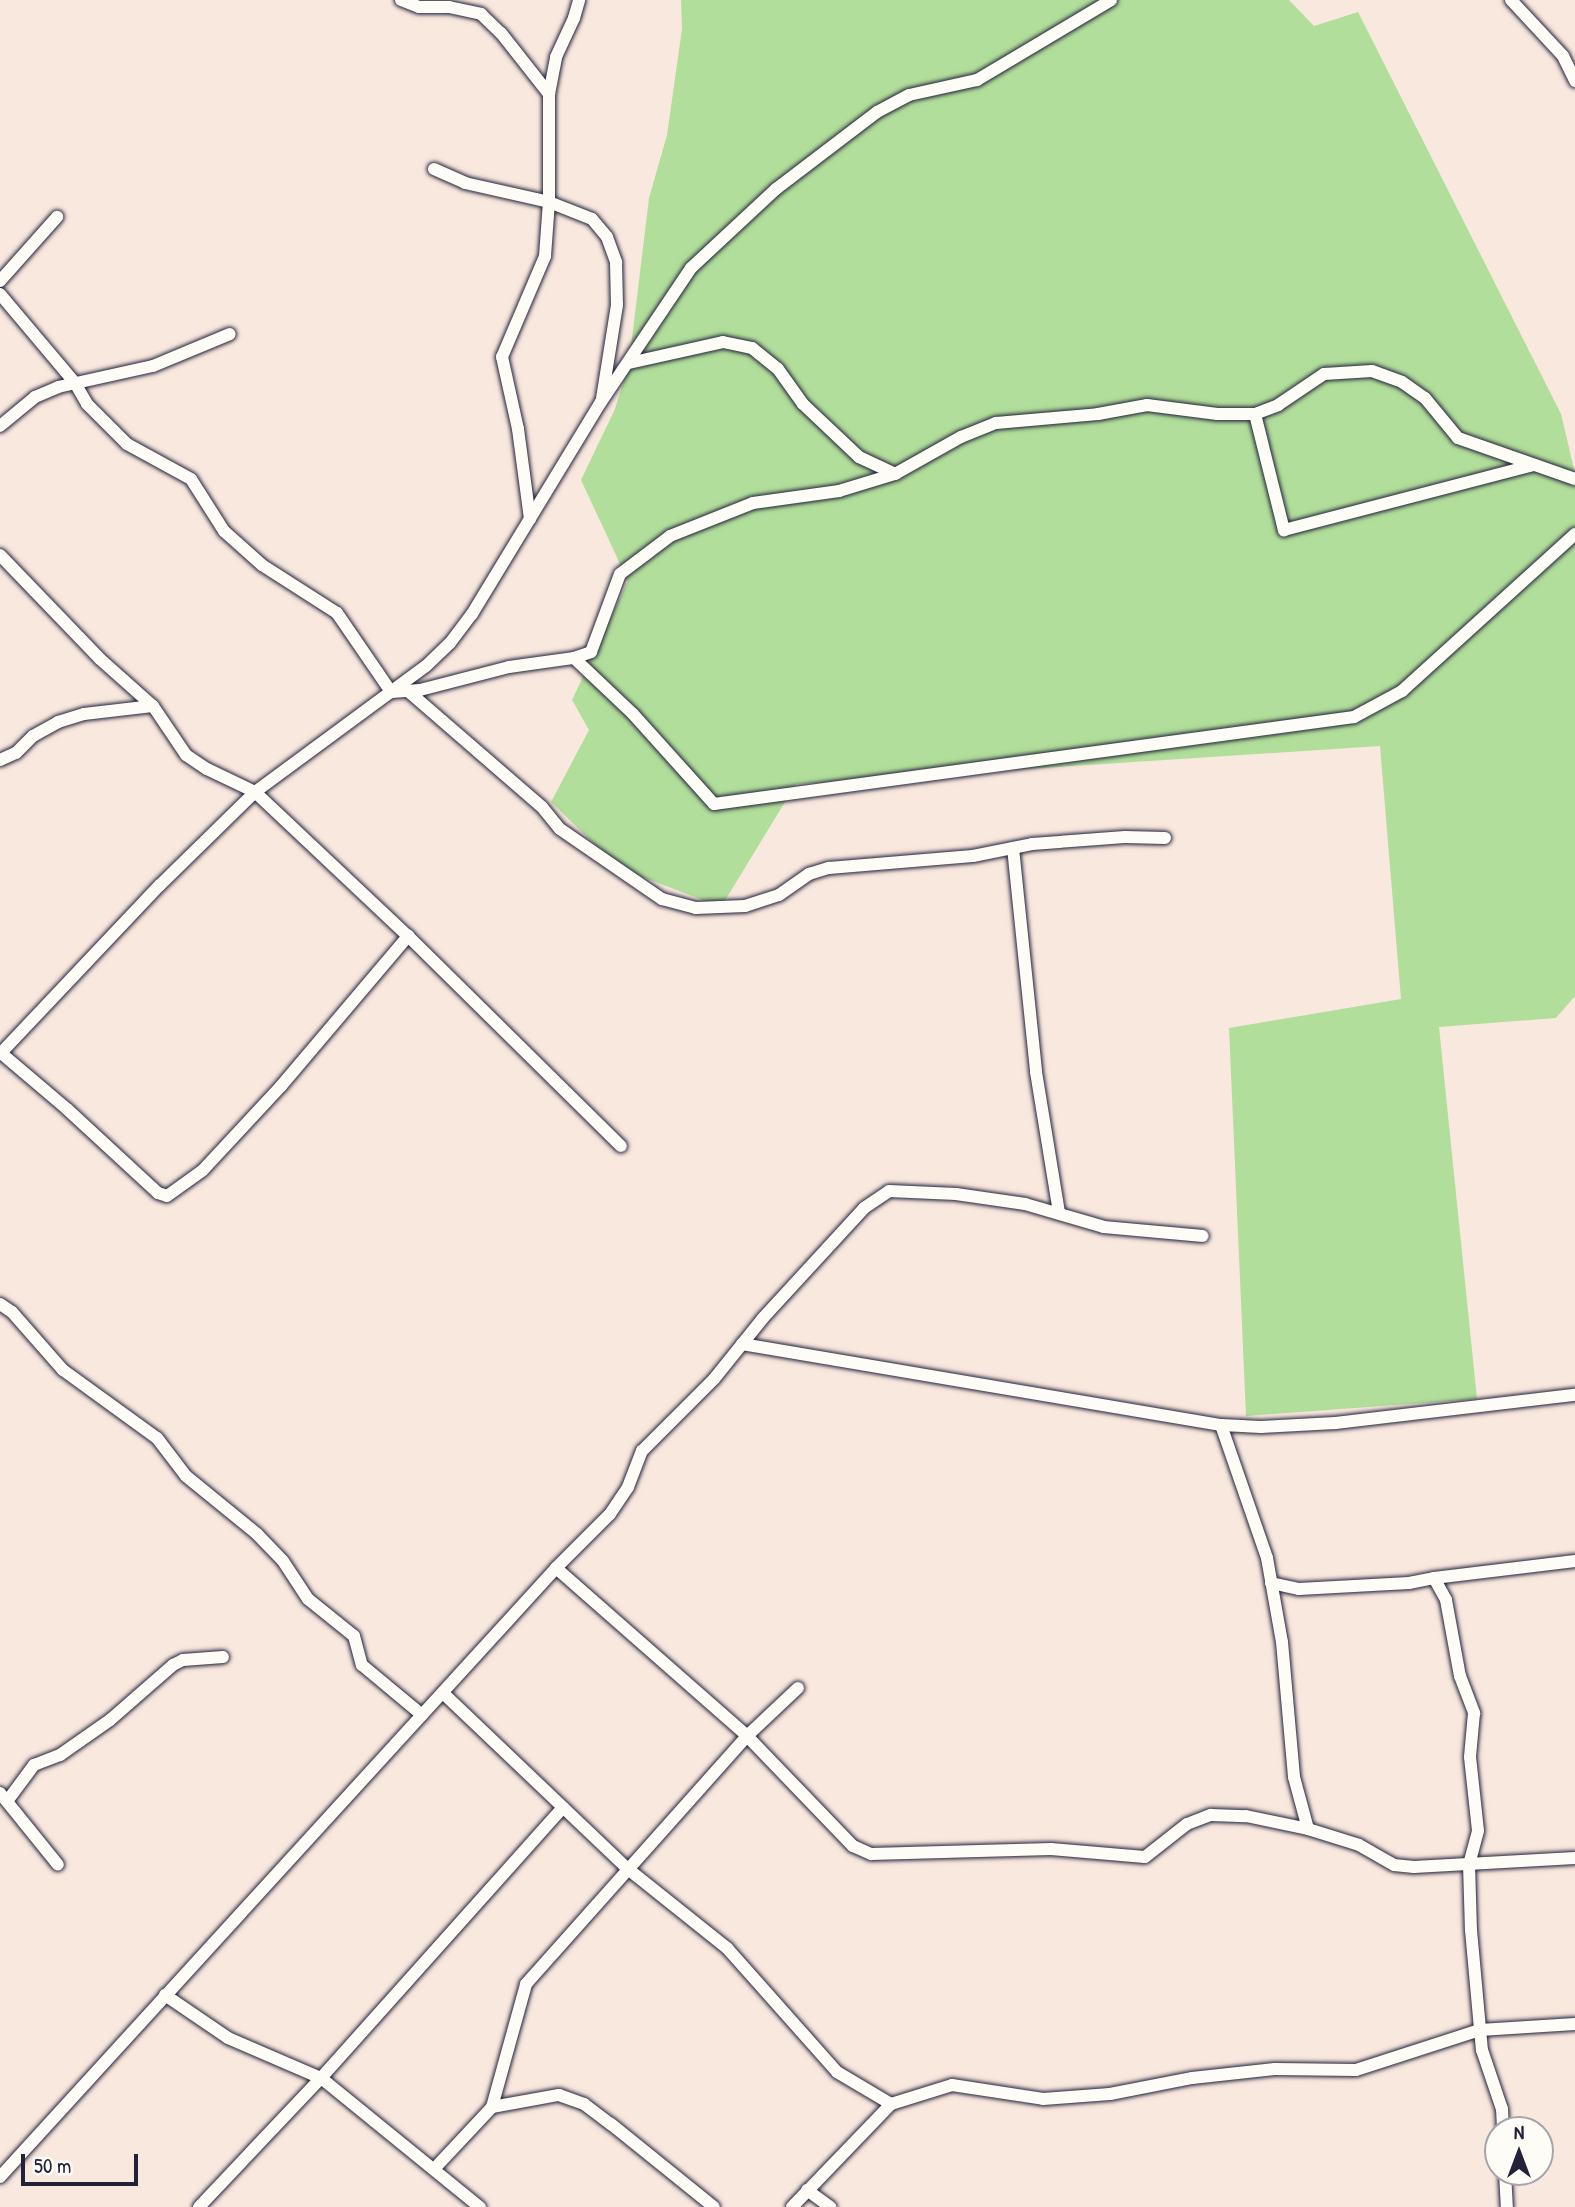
<!DOCTYPE html>
<html>
<head>
<meta charset="utf-8">
<style>
  body { margin:0 }
  #map { position:relative; width:1575px; height:2207px; overflow:hidden; background:#f9e8de; font-family:"Patrick Hand",sans-serif }
  div>[style] { position:absolute }
  .green>* { inset:0; background:#b2de9b }
  .roads { filter:drop-shadow(0 0 2px #22223b) drop-shadow(0 0 2px #22223b) }
  .street>* { height:12px; margin:-6px; padding:0 6px; transform-origin:6px; border-radius:6px; background:#fdfcf7 }
  span { translate:-50% -50%; white-space:nowrap; text-align:center; line-height:1.15; -webkit-text-stroke:5px #fdfcf7; paint-order:stroke }
  .north { position:absolute; left:1484px; top:2116px; width:70px; height:70px; box-sizing:border-box; background:#fdfcf7; border:2px solid #a5a5ac; border-radius:50%; rotate:0deg; font-size:19px; font-weight:700; line-height:28px; text-align:center; color:#22223b }
  .north::after { content:''; display:block; margin:auto; width:24px; height:32px; background:#22223b; clip-path:polygon(50% 0,100% 100%,50% 72%,0 100%) }
  .scale { position:absolute; left:21px; top:2154px; width:117px; height:32px; box-sizing:border-box; border:4px solid #22223b; border-top:0; padding-left:9px; font-size:21px; line-height:24px; white-space:nowrap; color:#22223b; -webkit-text-stroke:5px #fdfcf7; paint-order:stroke }
</style>
</head>
<body>
<div id="map">
  <div class="green">
    <i style="clip-path:polygon(681px 0,1289px 0,1314px 26px,1358px 12px,1561px 414px,1575px 473px,1575px 996px,1556px 1018px,1439px 1027px,1477px 1399px,1246px 1416px,1229px 1028px,1401px 999px,1380px 746px,796px 784px,721px 907px,619px 868px,551px 802px,589px 730px,572px 700px,628px 581px,581px 480px,615px 409px,629px 363px,649px 198px,667px 135px,682px 29px)"></i>
  </div>
  <div class="roads">
    <div class="street">
      <i style="left:401px;top:0;width:19px;rotate:21deg"></i>
      <i style="left:419px;top:7px;width:30px"></i>
      <i style="left:449px;top:7px;width:33px;rotate:12deg"></i>
      <i style="left:481px;top:14px;width:28px;rotate:44deg"></i>
      <i style="left:501px;top:33px;width:78px;rotate:51.8deg"></i>
      <i style="left:1511px;top:0;width:76px;rotate:47.1deg"></i>
      <i style="left:1563px;top:56px;width:28px;rotate:64deg"></i>
      <i style="left:434px;top:169px;width:34px;rotate:24deg"></i>
      <i style="left:465px;top:183px;width:86px;rotate:12.7deg"></i>
      <i style="left:549px;top:202px;width:46px;rotate:21.6deg"></i>
      <i style="left:592px;top:219px;width:23px;rotate:50deg"></i>
      <i style="left:607px;top:237px;width:27px;rotate:70deg"></i>
      <i style="left:616px;top:262px;width:43px;rotate:88.7deg"></i>
      <i style="left:617px;top:305px;width:95px;rotate:99.1deg"></i>
      <i style="left:0;top:281px;width:86px;rotate:-48.3deg"></i>
      <i style="left:0;top:294px;width:116px;rotate:49.9deg"></i>
      <i style="left:75px;top:383px;width:24px;rotate:60deg"></i>
      <i style="left:87px;top:404px;width:57px;rotate:45deg"></i>
      <i style="left:127px;top:444px;width:73px;rotate:28.7deg"></i>
      <i style="left:191px;top:479px;width:62px;rotate:57.6deg"></i>
      <i style="left:224px;top:531px;width:51px;rotate:41.8deg"></i>
      <i style="left:262px;top:565px;width:89px;rotate:32.6deg"></i>
      <i style="left:337px;top:613px;width:96px;rotate:55.6deg"></i>
      <i style="left:391px;top:692px;width:29px;rotate:-4deg"></i>
      <i style="left:420px;top:690px;width:92px;rotate:-14.5deg"></i>
      <i style="left:509px;top:667px;width:66px;rotate:-7.9deg"></i>
      <i style="left:574px;top:658px;width:18px;rotate:-19deg"></i>
      <i style="left:591px;top:652px;width:83px;rotate:-69.6deg"></i>
      <i style="left:620px;top:574px;width:63px;rotate:-37.2deg"></i>
      <i style="left:670px;top:536px;width:89px;rotate:-21.7deg"></i>
      <i style="left:753px;top:503px;width:87px;rotate:-7.9deg"></i>
      <i style="left:839px;top:491px;width:59px;rotate:-16.9deg"></i>
      <i style="left:895px;top:474px;width:76px;rotate:-29.3deg"></i>
      <i style="left:961px;top:437px;width:38px;rotate:-22deg"></i>
      <i style="left:996px;top:423px;width:102px;rotate:-5deg"></i>
      <i style="left:1098px;top:414px;width:50px;rotate:-10.4deg"></i>
      <i style="left:1147px;top:405px;width:71px;rotate:7.3deg"></i>
      <i style="left:1217px;top:414px;width:38px"></i>
      <i style="left:1255px;top:414px;width:25px;rotate:-21deg"></i>
      <i style="left:1278px;top:405px;width:55px;rotate:-34deg"></i>
      <i style="left:1324px;top:374px;width:48px;rotate:-3.6deg"></i>
      <i style="left:1372px;top:371px;width:32px;rotate:20deg"></i>
      <i style="left:1402px;top:382px;width:28px;rotate:35deg"></i>
      <i style="left:1425px;top:398px;width:52px;rotate:50.5deg"></i>
      <i style="left:1458px;top:438px;width:124px;rotate:19.3deg"></i>
      <i style="left:629px;top:363px;width:96px;rotate:-12.6deg"></i>
      <i style="left:723px;top:342px;width:30px;rotate:12deg"></i>
      <i style="left:752px;top:348px;width:33px;rotate:39deg"></i>
      <i style="left:778px;top:369px;width:43px;rotate:54.5deg"></i>
      <i style="left:803px;top:404px;width:77px;rotate:43.4deg"></i>
      <i style="left:859px;top:457px;width:40px;rotate:25deg"></i>
      <i style="left:1255px;top:414px;width:120px;rotate:76deg"></i>
      <i style="left:1284px;top:530px;width:258px;rotate:-14.6deg"></i>
      <i style="left:0;top:426px;width:45px;rotate:-39.6deg"></i>
      <i style="left:35px;top:397px;width:25px;rotate:-23deg"></i>
      <i style="left:58px;top:387px;width:97px;rotate:-12.5deg"></i>
      <i style="left:153px;top:366px;width:83px;rotate:-22.6deg"></i>
      <i style="left:530px;top:519px;width:91px;rotate:-97.6deg"></i>
      <i style="left:518px;top:429px;width:74px;rotate:-102.5deg"></i>
      <i style="left:502px;top:357px;width:110px;rotate:-66.9deg"></i>
      <i style="left:545px;top:256px;width:54px;rotate:-85.8deg"></i>
      <i style="left:549px;top:202px;width:108px;rotate:-90deg"></i>
      <i style="left:549px;top:94px;width:38px;rotate:-79deg"></i>
      <i style="left:556px;top:57px;width:43px;rotate:-65.2deg"></i>
      <i style="left:574px;top:18px;width:19px;rotate:-74deg"></i>
      <i style="left:0;top:555px;width:144px;rotate:46.1deg"></i>
      <i style="left:100px;top:659px;width:71px;rotate:41.6deg"></i>
      <i style="left:153px;top:706px;width:59px;rotate:56deg"></i>
      <i style="left:186px;top:755px;width:25px;rotate:34deg"></i>
      <i style="left:207px;top:769px;width:53px;rotate:25.6deg"></i>
      <i style="left:255px;top:792px;width:210px;rotate:43.3deg"></i>
      <i style="left:408px;top:936px;width:299px;rotate:44.6deg"></i>
      <i style="left:574px;top:658px;width:81px;rotate:43.5deg"></i>
      <i style="left:633px;top:714px;width:121px;rotate:48deg"></i>
      <i style="left:714px;top:804px;width:646px;rotate:-7.74deg"></i>
      <i style="left:1354px;top:717px;width:55px;rotate:-28.4deg"></i>
      <i style="left:1402px;top:691px;width:234px;rotate:-42.2deg"></i>
      <i style="left:408px;top:691px;width:177px;rotate:40.9deg"></i>
      <i style="left:542px;top:807px;width:28px;rotate:51deg"></i>
      <i style="left:560px;top:829px;width:124px;rotate:34.5deg"></i>
      <i style="left:662px;top:899px;width:35px;rotate:15deg"></i>
      <i style="left:696px;top:908px;width:49px;rotate:-2.3deg"></i>
      <i style="left:745px;top:906px;width:36px;rotate:-18deg"></i>
      <i style="left:779px;top:895px;width:37px;rotate:-35deg"></i>
      <i style="left:809px;top:874px;width:21px;rotate:-17deg"></i>
      <i style="left:829px;top:868px;width:144px;rotate:-4.8deg"></i>
      <i style="left:973px;top:856px;width:60px;rotate:-11.5deg"></i>
      <i style="left:1032px;top:844px;width:93px;rotate:-4.3deg"></i>
      <i style="left:1125px;top:837px;width:40px;rotate:1.4deg"></i>
      <i style="left:0;top:760px;width:17px;rotate:-24deg"></i>
      <i style="left:16px;top:753px;width:24px;rotate:-45deg"></i>
      <i style="left:33px;top:736px;width:29px;rotate:-29deg"></i>
      <i style="left:58px;top:722px;width:27px;rotate:-17deg"></i>
      <i style="left:84px;top:714px;width:69px;rotate:-6.6deg"></i>
      <i style="left:1013px;top:848px;width:225px;rotate:84.1deg"></i>
      <i style="left:1036px;top:1072px;width:143px;rotate:80.7deg"></i>
      <i style="left:1px;top:1053px;width:87px;rotate:40.3deg"></i>
      <i style="left:67px;top:1109px;width:124px;rotate:42.7deg"></i>
      <i style="left:158px;top:1193px;width:9px;rotate:18deg"></i>
      <i style="left:167px;top:1196px;width:44px;rotate:-35.8deg"></i>
      <i style="left:203px;top:1170px;width:115px;rotate:-47.1deg"></i>
      <i style="left:281px;top:1086px;width:197px;rotate:-49.7deg"></i>
      <i style="left:0;top:1054px;width:233px;rotate:-46.6deg"></i>
      <i style="left:160px;top:885px;width:133px;rotate:-44.4deg"></i>
      <i style="left:255px;top:792px;width:212px;rotate:-36.4deg"></i>
      <i style="left:426px;top:666px;width:33px;rotate:-44deg"></i>
      <i style="left:450px;top:643px;width:36px;rotate:-53deg"></i>
      <i style="left:472px;top:614px;width:248px;rotate:-58.7deg"></i>
      <i style="left:601px;top:402px;width:161px;rotate:-56.1deg"></i>
      <i style="left:691px;top:268px;width:116px;rotate:-42.9deg"></i>
      <i style="left:776px;top:189px;width:127px;rotate:-37.3deg"></i>
      <i style="left:877px;top:112px;width:36px;rotate:-28deg"></i>
      <i style="left:909px;top:95px;width:70px;rotate:-12.4deg"></i>
      <i style="left:977px;top:80px;width:156px;rotate:-30.8deg"></i>
      <i style="left:0;top:1304px;width:14px;rotate:34deg"></i>
      <i style="left:12px;top:1312px;width:77px;rotate:48.7deg"></i>
      <i style="left:63px;top:1370px;width:116px;rotate:35.9deg"></i>
      <i style="left:157px;top:1438px;width:48px;rotate:52.7deg"></i>
      <i style="left:186px;top:1476px;width:92px;rotate:39.2deg"></i>
      <i style="left:257px;top:1534px;width:37px;rotate:46deg"></i>
      <i style="left:283px;top:1561px;width:45px;rotate:56.7deg"></i>
      <i style="left:308px;top:1599px;width:59px;rotate:38.8deg"></i>
      <i style="left:354px;top:1636px;width:30px;rotate:75deg"></i>
      <i style="left:362px;top:1665px;width:78px;rotate:39.8deg"></i>
      <i style="left:742px;top:1344px;width:486px;rotate:9.6deg"></i>
      <i style="left:1221px;top:1425px;width:40px;rotate:2.9deg"></i>
      <i style="left:1261px;top:1427px;width:74px;rotate:-3.1deg"></i>
      <i style="left:1335px;top:1423px;width:242px;rotate:-6.7deg"></i>
      <i style="left:1221px;top:1425px;width:141px;rotate:70.9deg"></i>
      <i style="left:1267px;top:1558px;width:85px;rotate:79.9deg"></i>
      <i style="left:1282px;top:1642px;width:136px;rotate:84.9deg"></i>
      <i style="left:1294px;top:1777px;width:54px;rotate:74.9deg"></i>
      <i style="left:556px;top:1568px;width:254px;rotate:41.3deg"></i>
      <i style="left:747px;top:1736px;width:153px;rotate:46.1deg"></i>
      <i style="left:853px;top:1846px;width:20px;rotate:24deg"></i>
      <i style="left:871px;top:1854px;width:180px;rotate:-1.6deg"></i>
      <i style="left:1051px;top:1849px;width:94px;rotate:4.9deg"></i>
      <i style="left:1145px;top:1857px;width:53px;rotate:-38.2deg"></i>
      <i style="left:1187px;top:1824px;width:26px;rotate:-21deg"></i>
      <i style="left:1211px;top:1815px;width:35px;rotate:2deg"></i>
      <i style="left:1246px;top:1816px;width:63px;rotate:11.8deg"></i>
      <i style="left:1308px;top:1829px;width:53px;rotate:17.4deg"></i>
      <i style="left:1359px;top:1845px;width:40px;rotate:29.7deg"></i>
      <i style="left:1394px;top:1865px;width:20px;rotate:6deg"></i>
      <i style="left:1414px;top:1867px;width:161px;rotate:-3.2deg"></i>
      <i style="left:1434px;top:1578px;width:142px;rotate:-6.9deg"></i>
      <i style="left:1271px;top:1583px;width:29px;rotate:12deg"></i>
      <i style="left:1299px;top:1589px;width:110px;rotate:-3.1deg"></i>
      <i style="left:1409px;top:1583px;width:25px;rotate:-11deg"></i>
      <i style="left:1434px;top:1578px;width:25px;rotate:61deg"></i>
      <i style="left:1446px;top:1600px;width:77px;rotate:79.6deg"></i>
      <i style="left:1460px;top:1676px;width:40px;rotate:69deg"></i>
      <i style="left:1474px;top:1713px;width:44px;rotate:95.2deg"></i>
      <i style="left:1470px;top:1757px;width:74px;rotate:83.8deg"></i>
      <i style="left:1478px;top:1831px;width:34px;rotate:105deg"></i>
      <i style="left:1469px;top:1864px;width:66px;rotate:88.3deg"></i>
      <i style="left:1471px;top:1930px;width:121px;rotate:84.8deg"></i>
      <i style="left:1482px;top:2050px;width:62px;rotate:71.3deg"></i>
      <i style="left:1502px;top:2109px;width:21px;rotate:87deg"></i>
      <i style="left:443px;top:1693px;width:255px;rotate:43.6deg"></i>
      <i style="left:628px;top:1869px;width:127px;rotate:38.6deg"></i>
      <i style="left:727px;top:1948px;width:166px;rotate:48.4deg"></i>
      <i style="left:837px;top:2072px;width:63px;rotate:30.7deg"></i>
      <i style="left:0;top:1793px;width:92px;rotate:51.1deg"></i>
      <i style="left:8px;top:1800px;width:44px;rotate:-53.4deg"></i>
      <i style="left:34px;top:1765px;width:28px;rotate:-21deg"></i>
      <i style="left:60px;top:1755px;width:61px;rotate:-35deg"></i>
      <i style="left:110px;top:1720px;width:84px;rotate:-41.1deg"></i>
      <i style="left:173px;top:1665px;width:11px;rotate:-27deg"></i>
      <i style="left:183px;top:1660px;width:40px;rotate:-4.3deg"></i>
      <i style="left:165px;top:1995px;width:76px;rotate:34.3deg"></i>
      <i style="left:228px;top:2038px;width:101px;rotate:23.3deg"></i>
      <i style="left:321px;top:2078px;width:205px;rotate:39.1deg"></i>
      <i style="left:492px;top:2107px;width:128px;rotate:-74.5deg"></i>
      <i style="left:526px;top:1984px;width:332px;rotate:-48.3deg"></i>
      <i style="left:747px;top:1736px;width:70px;rotate:-43.3deg"></i>
      <i style="left:435px;top:2168px;width:83px;rotate:-46.9deg"></i>
      <i style="left:492px;top:2107px;width:68px;rotate:-10.2deg"></i>
      <i style="left:559px;top:2095px;width:27px;rotate:20deg"></i>
      <i style="left:584px;top:2104px;width:34px;rotate:37deg"></i>
      <i style="left:611px;top:2124px;width:132px;rotate:38.9deg"></i>
      <i style="left:1505px;top:2172px;width:35px;rotate:87deg"></i>
      <i style="left:0;top:2177px;width:825px;rotate:-47.6deg"></i>
      <i style="left:556px;top:1568px;width:76px;rotate:-45deg"></i>
      <i style="left:610px;top:1514px;width:32px;rotate:-56deg"></i>
      <i style="left:628px;top:1487px;width:39px;rotate:-69deg"></i>
      <i style="left:642px;top:1451px;width:102px;rotate:-45deg"></i>
      <i style="left:714px;top:1379px;width:78px;rotate:-51.2deg"></i>
      <i style="left:763px;top:1318px;width:149px;rotate:-47.4deg"></i>
      <i style="left:864px;top:1208px;width:30px;rotate:-34deg"></i>
      <i style="left:889px;top:1191px;width:67px;rotate:2.6deg"></i>
      <i style="left:956px;top:1194px;width:70px;rotate:8.2deg"></i>
      <i style="left:1025px;top:1204px;width:82px;rotate:16.2deg"></i>
      <i style="left:1104px;top:1227px;width:99px;rotate:5.2deg"></i>
      <i style="left:807px;top:2190px;width:29px;rotate:36deg"></i>
      <i style="left:199px;top:2207px;width:178px;rotate:-46.6deg"></i>
      <i style="left:321px;top:2078px;width:363px;rotate:-48.2deg"></i>
      <i style="left:792px;top:2207px;width:143px;rotate:-46.1deg"></i>
      <i style="left:891px;top:2104px;width:64px;rotate:-17.3deg"></i>
      <i style="left:952px;top:2085px;width:92px;rotate:8.7deg"></i>
      <i style="left:1043px;top:2099px;width:67px;rotate:-4.3deg"></i>
      <i style="left:1110px;top:2094px;width:84px;rotate:-11deg"></i>
      <i style="left:1192px;top:2078px;width:83px;rotate:-6.2deg"></i>
      <i style="left:1275px;top:2069px;width:81px;rotate:0.7deg"></i>
      <i style="left:1356px;top:2070px;width:130px;rotate:-17.9deg"></i>
      <i style="left:1480px;top:2030px;width:95px;rotate:-3.6deg"></i>
    </div>
  </div>
  <div class="north">N</div>
  <div class="scale">50 m</div>
</div>
</body>
</html>
